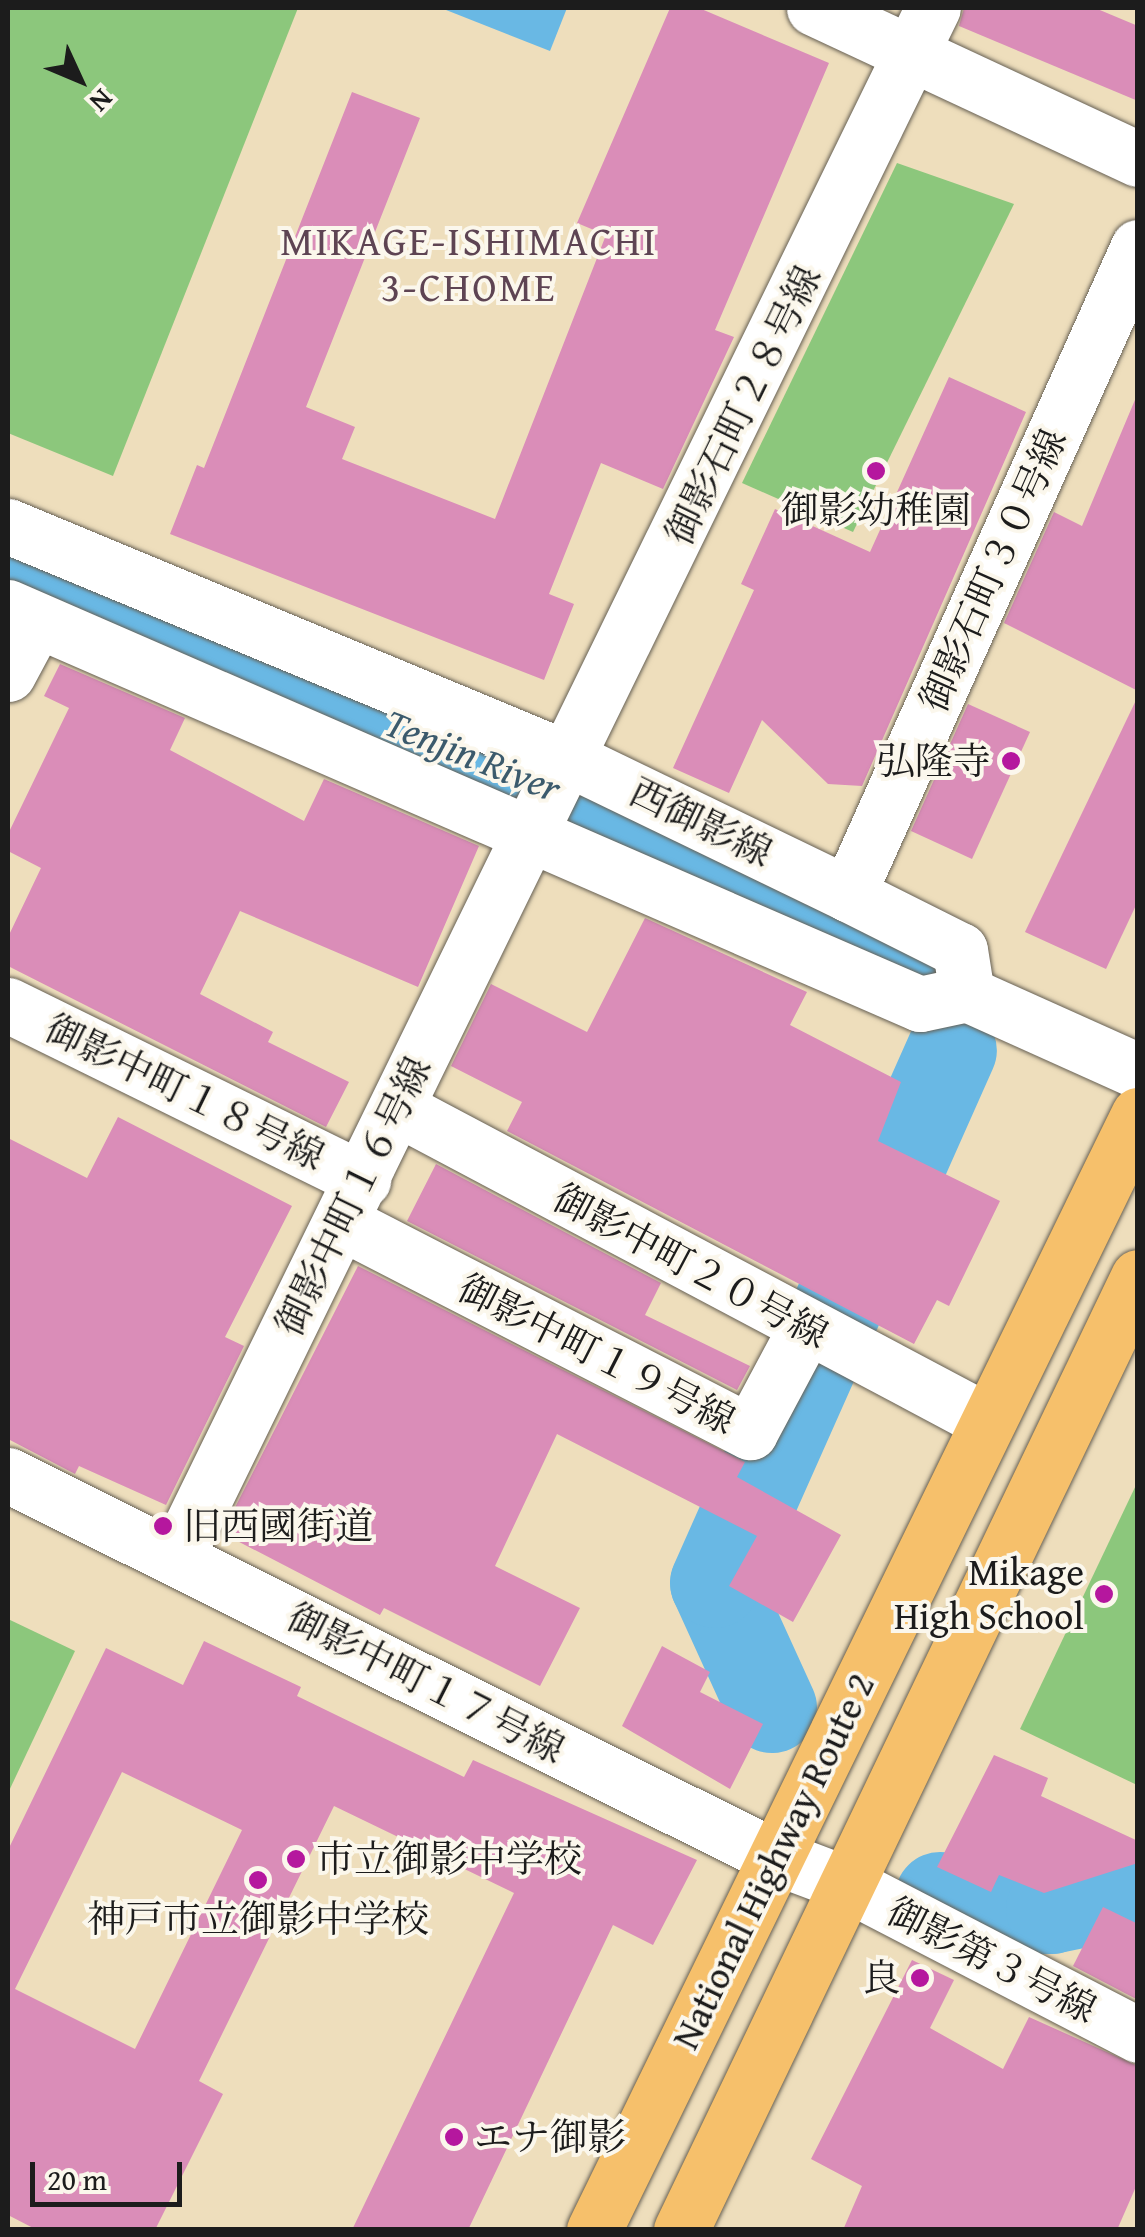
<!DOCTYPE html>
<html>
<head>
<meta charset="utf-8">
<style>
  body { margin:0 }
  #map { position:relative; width:1145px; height:2237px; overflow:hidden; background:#eedebc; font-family:"Gentium Book Plus","Noto Serif JP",serif }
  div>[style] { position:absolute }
  .green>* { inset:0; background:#8cc77c }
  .water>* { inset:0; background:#69b8e4 }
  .river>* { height:90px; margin:-45px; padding:0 45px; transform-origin:45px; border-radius:45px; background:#69b8e4 }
  .building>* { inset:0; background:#da8db8 }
  .roads { filter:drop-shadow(0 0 2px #666054) drop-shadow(0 0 2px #666054) }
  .minor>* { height:55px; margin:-27.5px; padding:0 27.5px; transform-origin:27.5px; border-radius:27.5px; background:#fff }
  .tertiary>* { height:55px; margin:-27.5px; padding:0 27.5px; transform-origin:27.5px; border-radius:27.5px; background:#fff }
  .trunk>* { height:55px; margin:-27.5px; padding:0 27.5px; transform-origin:27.5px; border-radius:27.5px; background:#f6c06b }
  .dots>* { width:28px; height:28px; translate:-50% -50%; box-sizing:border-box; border:5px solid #fbf7ec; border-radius:50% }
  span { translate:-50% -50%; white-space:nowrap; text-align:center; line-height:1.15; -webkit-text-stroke:8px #fbf7ec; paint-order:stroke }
  .street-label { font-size:38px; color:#1c1c1c }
  .poi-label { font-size:38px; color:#1c1c1c }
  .right { translate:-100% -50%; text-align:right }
  .left { translate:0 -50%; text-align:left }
  .neighbourhood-label { font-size:40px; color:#5e4453; letter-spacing:2.5px }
  .water-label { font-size:40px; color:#3b5a6c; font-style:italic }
  .frame { position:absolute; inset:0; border:10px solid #1c1c1c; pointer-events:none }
  .north { position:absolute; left:30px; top:30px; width:100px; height:100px; -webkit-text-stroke:8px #fbf7ec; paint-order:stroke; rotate:134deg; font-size:28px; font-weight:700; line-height:40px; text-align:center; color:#1c1c1c }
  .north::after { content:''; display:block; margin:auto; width:35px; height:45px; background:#1c1c1c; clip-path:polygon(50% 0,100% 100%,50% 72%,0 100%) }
  .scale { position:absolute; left:30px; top:2162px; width:152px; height:45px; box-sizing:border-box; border:5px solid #1c1c1c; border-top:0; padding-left:12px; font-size:30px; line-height:35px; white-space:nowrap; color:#1c1c1c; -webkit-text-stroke:8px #fbf7ec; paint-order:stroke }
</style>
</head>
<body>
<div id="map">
  <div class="green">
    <i style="clip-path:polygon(8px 8px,298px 8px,113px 476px,8px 433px)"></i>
    <i style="clip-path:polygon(897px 163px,1014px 204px,853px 532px,742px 483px)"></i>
    <i style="clip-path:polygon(1137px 1483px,1137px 1785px,1020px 1729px)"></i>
    <i style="clip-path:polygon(8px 1619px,75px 1651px,8px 1793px)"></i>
  </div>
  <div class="water">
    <i style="clip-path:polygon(441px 8px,567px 8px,550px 51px)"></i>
  </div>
  <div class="river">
    <i style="left:8px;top:567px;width:612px;rotate:21.96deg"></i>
    <i style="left:576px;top:796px;width:392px;rotate:26deg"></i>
    <i style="left:772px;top:1708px;width:137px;rotate:-114.5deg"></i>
    <i style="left:715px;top:1583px;width:583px;rotate:-66.03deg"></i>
    <i style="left:940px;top:1897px;width:34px;rotate:23deg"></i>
    <i style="left:971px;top:1910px;width:80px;rotate:-0.7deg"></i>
    <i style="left:1051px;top:1909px;width:89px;rotate:-11.7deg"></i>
  </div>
  <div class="building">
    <i style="clip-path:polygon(670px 8px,699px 8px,829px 63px,715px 330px,734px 337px,663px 489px,601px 463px,549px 594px,574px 604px,544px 680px,170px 534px,197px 465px,204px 468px,352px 92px,420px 118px,306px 407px,355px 427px,342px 459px,495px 519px,606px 235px,577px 223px)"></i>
    <i style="clip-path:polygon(964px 8px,1095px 8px,1138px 26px,1138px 101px,959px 26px)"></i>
    <i style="clip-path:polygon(949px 377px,1026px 412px,862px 786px,828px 784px,762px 720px,729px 793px,673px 768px,754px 590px,741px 584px,775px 509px,870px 552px)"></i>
    <i style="clip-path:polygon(1137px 395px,1138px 395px,1138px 691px,1004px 623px,1054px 512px,1082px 526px)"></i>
    <i style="clip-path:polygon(60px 664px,185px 718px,170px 750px,304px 821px,324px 779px,479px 846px,418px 987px,240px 911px,200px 994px,273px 1032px,268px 1042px,349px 1082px,326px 1127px,8px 966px,8px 937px,41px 868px,8px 851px,8px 834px,69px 708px,44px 696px)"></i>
    <i style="clip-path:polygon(1138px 696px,1138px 901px,1106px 969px,1025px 932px)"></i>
    <i style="clip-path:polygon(968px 704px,1030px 732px,972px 859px,911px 831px)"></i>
    <i style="clip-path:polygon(645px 918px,807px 992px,790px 1025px,901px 1082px,878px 1141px,1000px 1201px,949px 1306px,937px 1300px,914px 1344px,507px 1131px,522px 1102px,451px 1066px,491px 984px,587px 1032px)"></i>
    <i style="clip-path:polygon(118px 1117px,292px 1206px,225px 1337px,244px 1346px,166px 1505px,79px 1466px,75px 1474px,8px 1439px,8px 1138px,87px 1178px)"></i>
    <i style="clip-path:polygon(436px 1164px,661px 1283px,645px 1315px,750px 1366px,737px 1390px,407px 1221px)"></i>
    <i style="clip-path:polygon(358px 1266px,745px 1462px,737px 1477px,841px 1535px,793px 1622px,729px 1586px,757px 1536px,557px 1434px,495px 1566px,580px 1608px,540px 1686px,384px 1608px,380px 1615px,222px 1533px)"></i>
    <i style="clip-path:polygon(evenodd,204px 1641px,301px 1687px,297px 1696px,464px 1777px,473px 1760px,697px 1860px,653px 1945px,613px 1925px,468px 2230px,352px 2230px,514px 1893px,334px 1806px,199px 2081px,223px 2094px,155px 2230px,37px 2230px,8px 2215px,8px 1850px,106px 1648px,183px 1685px,204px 1641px,122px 1772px,242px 1830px,135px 2049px,15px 1989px,122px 1772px)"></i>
    <i style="clip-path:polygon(662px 1646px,710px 1672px,700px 1692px,763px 1724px,730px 1789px,622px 1726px)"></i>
    <i style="clip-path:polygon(994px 1755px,1048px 1778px,1041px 1796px,1138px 1841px,1138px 1863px,1044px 1893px,999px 1875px,991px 1892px,937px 1867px)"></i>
    <i style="clip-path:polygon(1103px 1907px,1138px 1924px,1138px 2000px,1073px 1966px)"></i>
    <i style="clip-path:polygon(912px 1960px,954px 1980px,930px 2028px,1003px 2069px,1029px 2017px,1138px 2066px,1138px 2182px,1117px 2230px,843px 2230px,862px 2186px,811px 2159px)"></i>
  </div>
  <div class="roads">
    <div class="minor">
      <i style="left:814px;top:8px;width:357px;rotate:25deg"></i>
      <i style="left:8px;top:526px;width:610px;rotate:22.57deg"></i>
      <i style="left:571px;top:760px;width:308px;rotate:25.8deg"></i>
      <i style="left:848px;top:894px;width:125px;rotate:26.6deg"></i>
      <i style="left:960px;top:950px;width:45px;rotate:81deg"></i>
      <i style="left:967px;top:994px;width:48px;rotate:168deg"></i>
      <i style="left:920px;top:1004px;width:995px;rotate:-156.48deg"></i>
      <i style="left:8px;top:674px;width:61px;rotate:-61.8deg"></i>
      <i style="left:848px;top:894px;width:709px;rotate:-65.86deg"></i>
      <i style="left:8px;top:1005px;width:396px;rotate:26.2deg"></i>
      <i style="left:397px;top:1108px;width:668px;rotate:27.95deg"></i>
      <i style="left:341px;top:1222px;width:460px;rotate:27.2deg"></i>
      <i style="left:750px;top:1432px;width:117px;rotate:-61.9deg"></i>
      <i style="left:176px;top:1557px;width:1724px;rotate:-63.96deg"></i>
      <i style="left:847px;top:1884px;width:328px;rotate:27.4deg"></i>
    </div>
    <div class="tertiary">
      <i style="left:967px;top:994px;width:188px;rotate:24.2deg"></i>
      <i style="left:8px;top:1475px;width:855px;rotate:26.48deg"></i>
      <i style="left:773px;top:1856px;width:79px;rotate:20.7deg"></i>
    </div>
    <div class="trunk">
      <i style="left:594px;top:2230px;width:1241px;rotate:-63.99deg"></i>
      <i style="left:681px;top:2230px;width:1057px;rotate:-64.38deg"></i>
    </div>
  </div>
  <div class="dots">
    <i style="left:876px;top:471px;background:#b5179e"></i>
    <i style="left:1011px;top:761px;background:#b5179e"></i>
    <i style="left:163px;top:1526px;background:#b5179e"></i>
    <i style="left:1104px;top:1594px;background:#b5179e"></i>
    <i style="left:296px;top:1859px;background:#b5179e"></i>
    <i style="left:258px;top:1880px;background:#b5179e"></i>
    <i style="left:920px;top:1978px;background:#b5179e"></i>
    <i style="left:454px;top:2137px;background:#b5179e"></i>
  </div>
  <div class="street-label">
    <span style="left:743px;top:405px;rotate:-64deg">御影石町２８号線</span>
    <span style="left:993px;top:570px;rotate:-66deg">御影石町３０号線</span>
    <span style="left:701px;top:822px;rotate:26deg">西御影線</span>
    <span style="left:185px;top:1092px;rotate:26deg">御影中町１８号線</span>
    <span style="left:353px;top:1196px;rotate:-64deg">御影中町１６号線</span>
    <span style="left:691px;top:1266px;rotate:28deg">御影中町２０号線</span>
    <span style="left:597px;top:1354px;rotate:27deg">御影中町１９号線</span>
    <span style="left:426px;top:1683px;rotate:27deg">御影中町１７号線</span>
    <span style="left:773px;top:1861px;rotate:-64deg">National Highway Route 2</span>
    <span style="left:992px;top:1960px;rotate:27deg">御影第３号線</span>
  </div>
  <div class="poi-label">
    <span style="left:876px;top:510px">御影幼稚園</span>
    <span class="right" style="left:991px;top:761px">弘隆寺</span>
    <span class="left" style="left:183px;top:1526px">旧西國街道</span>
    <span class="right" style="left:1084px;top:1594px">Mikage<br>High School</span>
    <span class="left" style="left:316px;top:1859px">市立御影中学校</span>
    <span style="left:258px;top:1919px">神戸市立御影中学校</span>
    <span class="right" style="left:900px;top:1978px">良</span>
    <span class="left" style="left:474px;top:2137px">エナ御影</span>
  </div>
  <div class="neighbourhood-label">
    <span style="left:469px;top:264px">MIKAGE-ISHIMACHI<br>3-CHOME</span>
  </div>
  <div class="water-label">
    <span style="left:473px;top:755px;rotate:22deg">Tenjin River</span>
  </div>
  <div class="frame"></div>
  <div class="north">N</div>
  <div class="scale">20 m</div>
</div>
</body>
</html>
